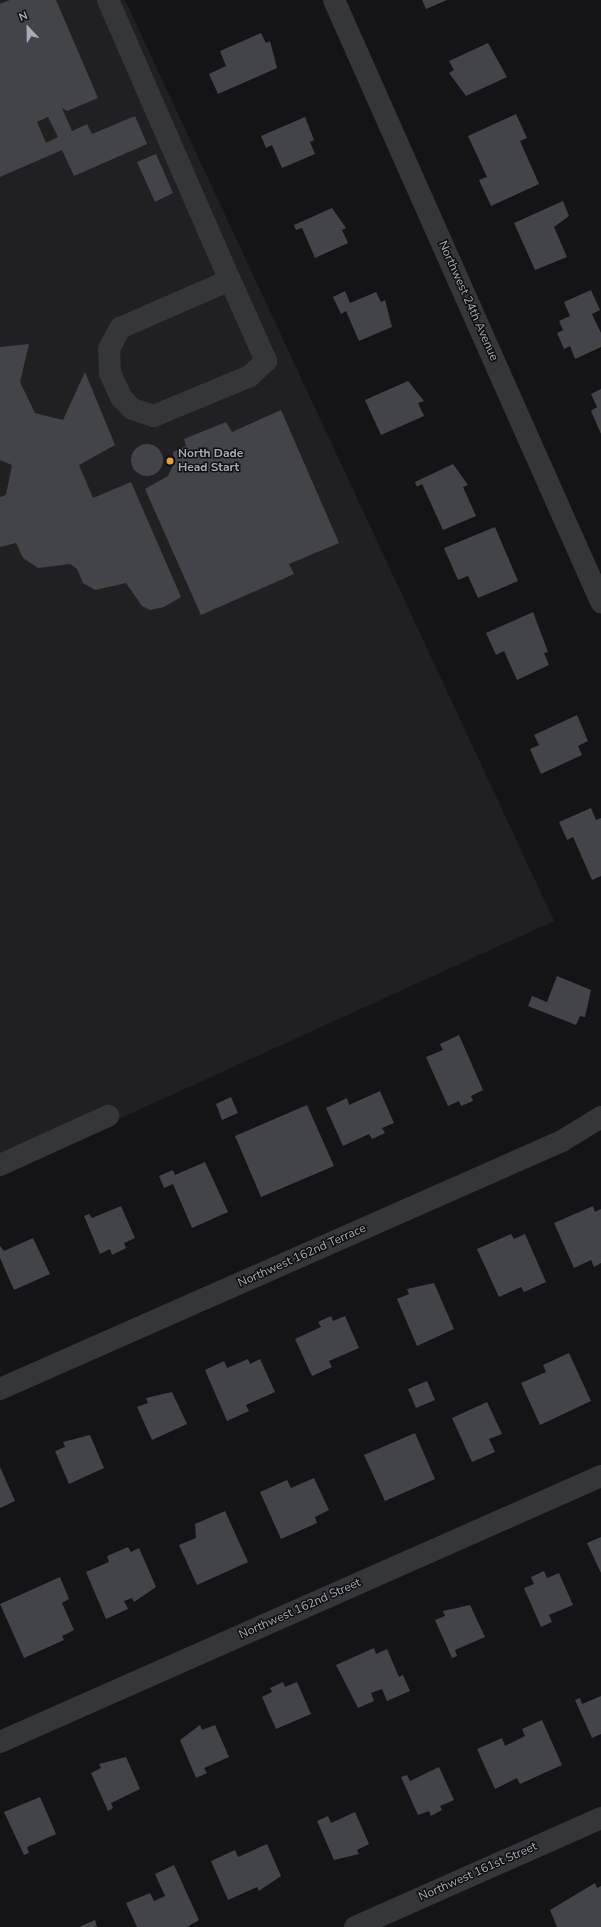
<!DOCTYPE html>
<html>
<head>
<meta charset="utf-8">
<style>
  body { margin:0 }
  #map { position:relative; width:601px; height:1927px; overflow:hidden; background:#141416; font-family:"Nunito Sans",sans-serif }
  div>[style] { position:absolute }
  .built>* { inset:0; background:#202023 }
  .building>* { inset:0; background:#434449 }
  .round { border-radius:50% }
  .minor>* { height:22px; margin:-11px; padding:0 11px; transform-origin:11px; border-radius:11px; background:#35363a }
  .dots>* { width:11px; height:11px; translate:-50% -50%; box-sizing:border-box; border:2px solid #0f0f11; border-radius:50% }
  span { translate:-50% -50%; white-space:nowrap; text-align:center; line-height:1.15; -webkit-text-stroke:3px #0f0f11; paint-order:stroke }
  .street-label { font-size:12px; color:#a6acb5 }
  .poi-label { font-size:12px; color:#a6acb5; font-weight:700 }
  .left { translate:0 -50%; text-align:left }
  .north { position:absolute; left:8px; top:8px; width:40px; height:40px; -webkit-text-stroke:3px #0f0f11; paint-order:stroke; rotate:338deg; font-size:11px; font-weight:700; line-height:16px; text-align:center; color:#a6acb5 }
  .north::after { content:''; display:block; margin:auto; width:14px; height:18px; background:#a6acb5; clip-path:polygon(50% 0,100% 100%,50% 72%,0 100%) }
</style>
</head>
<body>
<div id="map">
  <div class="built">
    <i style="clip-path:polygon(0 0,125px 0,554px 921px,0 1173px)"></i>
  </div>
  <div class="building">
    <i style="clip-path:polygon(evenodd,10px 0,56px 0,98px 98px,67px 111px,62px 108px,72px 131px,87px 124px,92px 134px,135px 116px,147px 144px,74px 176px,62px 150px,0 177px,0 4px,10px 0,48px 117px,58px 137px,46px 143px,37px 122px,48px 117px)"></i>
    <i style="clip-path:polygon(422px 0,447px 0,426px 9px)"></i>
    <i style="clip-path:polygon(261px 33px,266px 43px,270px 41px,277px 68px,218px 94px,209px 74px,226px 66px,220px 51px)"></i>
    <i style="clip-path:polygon(488px 43px,507px 77px,466px 96px,449px 73px,454px 70px,449px 61px)"></i>
    <i style="clip-path:polygon(516px 114px,527px 138px,520px 141px,539px 184px,491px 206px,479px 180px,487px 177px,468px 136px)"></i>
    <i style="clip-path:polygon(305px 117px,314px 140px,310px 142px,315px 154px,282px 168px,272px 145px,266px 148px,261px 136px)"></i>
    <i style="clip-path:polygon(156px 154px,173px 193px,155px 202px,137px 162px)"></i>
    <i style="clip-path:polygon(563px 201px,569px 216px,554px 227px,567px 257px,535px 270px,514px 223px)"></i>
    <i style="clip-path:polygon(332px 208px,346px 228px,342px 230px,348px 243px,315px 258px,302px 228px,296px 230px,294px 225px)"></i>
    <i style="clip-path:polygon(591px 290px,600px 310px,592px 314px,601px 333px,601px 347px,575px 359px,570px 346px,564px 349px,557px 333px,563px 330px,559px 321px,570px 316px,564px 302px)"></i>
    <i style="clip-path:polygon(345px 291px,350px 303px,376px 292px,381px 302px,385px 300px,392px 327px,359px 341px,346px 311px,341px 314px,333px 297px)"></i>
    <i style="clip-path:polygon(29px 344px,20px 382px,35px 413px,63px 420px,85px 372px,115px 445px,79px 465px,93px 498px,131px 482px,181px 597px,164px 607px,150px 610px,142px 606px,126px 583px,95px 590px,83px 583px,77px 569px,70px 564px,38px 568px,23px 558px,16px 543px,0 547px,0 497px,6px 495px,12px 465px,0 460px,0 347px)"></i>
    <i style="clip-path:polygon(408px 381px,424px 401px,418px 403px,424px 416px,381px 435px,365px 400px)"></i>
    <i style="clip-path:polygon(601px 389px,601px 434px,591px 411px,597px 407px,591px 394px)"></i>
    <i style="clip-path:polygon(281px 410px,339px 543px,289px 564px,294px 574px,201px 615px,145px 489px,168px 476px,174px 463px,173px 452px,186px 446px,184px 439px,226px 422px,232px 432px)"></i>
    <i class="round" style="left:131px;top:444px;width:32px;height:32px"></i>
    <i style="clip-path:polygon(453px 464px,468px 485px,463px 487px,476px 516px,443px 530px,422px 484px,417px 487px,415px 482px)"></i>
    <i style="clip-path:polygon(495px 527px,518px 581px,478px 598px,468px 576px,458px 580px,444px 548px)"></i>
    <i style="clip-path:polygon(533px 612px,548px 652px,544px 653px,549px 665px,517px 680px,504px 651px,496px 655px,486px 633px)"></i>
    <i style="clip-path:polygon(577px 715px,588px 741px,578px 746px,582px 755px,541px 774px,530px 749px,539px 745px,534px 735px)"></i>
    <i style="clip-path:polygon(591px 808px,596px 820px,601px 818px,601px 876px,592px 880px,573px 837px,567px 840px,559px 822px)"></i>
    <i style="clip-path:polygon(557px 976px,591px 990px,585px 1017px,580px 1016px,576px 1025px,528px 1006px,532px 996px,547px 1002px)"></i>
    <i style="clip-path:polygon(459px 1035px,483px 1090px,471px 1096px,473px 1101px,461px 1106px,459px 1101px,448px 1106px,426px 1057px,443px 1050px,440px 1044px)"></i>
    <i style="clip-path:polygon(380px 1091px,394px 1123px,382px 1128px,385px 1133px,372px 1139px,369px 1134px,343px 1146px,326px 1108px,347px 1098px,349px 1105px)"></i>
    <i style="clip-path:polygon(231px 1097px,238px 1113px,222px 1120px,216px 1104px)"></i>
    <i style="clip-path:polygon(307px 1105px,334px 1166px,261px 1197px,235px 1136px)"></i>
    <i style="clip-path:polygon(205px 1162px,228px 1212px,192px 1228px,173px 1184px,164px 1188px,159px 1176px,173px 1170px,175px 1175px)"></i>
    <i style="clip-path:polygon(121px 1206px,135px 1238px,124px 1243px,126px 1248px,112px 1255px,110px 1249px,100px 1254px,84px 1216px,89px 1214px,92px 1218px)"></i>
    <i style="clip-path:polygon(593px 1206px,595px 1212px,601px 1209px,601px 1263px,594px 1267px,591px 1260px,574px 1268px,554px 1223px)"></i>
    <i style="clip-path:polygon(511px 1234px,514px 1239px,525px 1234px,546px 1282px,524px 1292px,521px 1287px,499px 1297px,477px 1249px)"></i>
    <i style="clip-path:polygon(33px 1238px,50px 1274px,14px 1290px,0 1258px,0 1246px,4px 1251px)"></i>
    <i style="clip-path:polygon(434px 1283px,454px 1329px,417px 1346px,397px 1299px,409px 1294px,407px 1289px)"></i>
    <i style="clip-path:polygon(331px 1316px,333px 1321px,345px 1316px,359px 1348px,329px 1361px,332px 1367px,312px 1376px,295px 1339px,321px 1327px,318px 1322px)"></i>
    <i style="clip-path:polygon(569px 1353px,591px 1401px,540px 1425px,521px 1383px,546px 1372px,543px 1365px)"></i>
    <i style="clip-path:polygon(248px 1359px,250px 1364px,260px 1359px,275px 1392px,246px 1405px,249px 1411px,227px 1421px,205px 1370px,224px 1361px,227px 1368px)"></i>
    <i style="clip-path:polygon(427px 1381px,435px 1400px,416px 1408px,408px 1389px)"></i>
    <i style="clip-path:polygon(172px 1392px,187px 1424px,152px 1440px,137px 1407px,148px 1403px,146px 1398px)"></i>
    <i style="clip-path:polygon(487px 1402px,502px 1434px,489px 1439px,495px 1452px,472px 1462px,452px 1418px)"></i>
    <i style="clip-path:polygon(415px 1433px,435px 1479px,385px 1501px,364px 1455px)"></i>
    <i style="clip-path:polygon(90px 1435px,104px 1468px,69px 1484px,55px 1451px,65px 1447px,63px 1442px)"></i>
    <i style="clip-path:polygon(0 1467px,15px 1501px,0 1508px)"></i>
    <i style="clip-path:polygon(314px 1478px,329px 1510px,315px 1517px,317px 1523px,281px 1539px,260px 1492px,287px 1480px,291px 1488px)"></i>
    <i style="clip-path:polygon(225px 1511px,248px 1562px,197px 1585px,179px 1545px,196px 1538px,195px 1524px)"></i>
    <i style="clip-path:polygon(601px 1537px,601px 1573px,587px 1543px)"></i>
    <i style="clip-path:polygon(128px 1547px,131px 1552px,139px 1548px,156px 1587px,134px 1602px,132px 1598px,124px 1601px,128px 1609px,106px 1619px,86px 1572px,109px 1562px,107px 1556px)"></i>
    <i style="clip-path:polygon(544px 1571px,547px 1578px,559px 1573px,573px 1605px,549px 1615px,552px 1622px,541px 1627px,524px 1588px,534px 1584px,531px 1577px)"></i>
    <i style="clip-path:polygon(60px 1577px,69px 1599px,62px 1603px,74px 1630px,62px 1636px,64px 1640px,24px 1658px,0 1604px)"></i>
    <i style="clip-path:polygon(470px 1605px,485px 1637px,455px 1650px,457px 1656px,452px 1658px,435px 1620px,445px 1616px,443px 1611px)"></i>
    <i style="clip-path:polygon(374px 1648px,376px 1654px,387px 1649px,399px 1677px,403px 1675px,410px 1691px,387px 1701px,382px 1689px,371px 1693px,374px 1701px,358px 1708px,336px 1665px)"></i>
    <i style="clip-path:polygon(283px 1682px,285px 1687px,297px 1682px,311px 1714px,276px 1729px,262px 1697px,272px 1692px,270px 1688px)"></i>
    <i style="clip-path:polygon(601px 1696px,601px 1734px,592px 1738px,575px 1700px,580px 1698px,582px 1704px)"></i>
    <i style="clip-path:polygon(542px 1720px,562px 1765px,520px 1784px,517px 1778px,495px 1789px,477px 1749px,502px 1738px,505px 1746px,525px 1736px,522px 1729px)"></i>
    <i style="clip-path:polygon(200px 1725px,202px 1730px,215px 1725px,229px 1757px,204px 1768px,207px 1773px,196px 1778px,180px 1740px)"></i>
    <i style="clip-path:polygon(126px 1757px,140px 1789px,111px 1803px,113px 1808px,108px 1811px,91px 1773px,101px 1768px,99px 1764px)"></i>
    <i style="clip-path:polygon(439px 1767px,454px 1800px,440px 1806px,442px 1810px,431px 1816px,429px 1811px,418px 1815px,401px 1777px,407px 1775px,410px 1781px)"></i>
    <i style="clip-path:polygon(40px 1797px,56px 1834px,27px 1847px,29px 1853px,24px 1855px,4px 1812px)"></i>
    <i style="clip-path:polygon(355px 1812px,369px 1844px,357px 1850px,359px 1854px,334px 1860px,317px 1821px,328px 1816px,331px 1823px)"></i>
    <i style="clip-path:polygon(267px 1844px,281px 1876px,259px 1891px,257px 1887px,228px 1900px,211px 1861px,235px 1850px,238px 1857px)"></i>
    <i style="clip-path:polygon(174px 1865px,199px 1920px,187px 1927px,137px 1927px,126px 1903px,150px 1893px,154px 1901px,165px 1896px,155px 1874px)"></i>
    <i style="clip-path:polygon(595px 1883px,597px 1888px,601px 1886px,601px 1927px,557px 1927px,550px 1910px)"></i>
    <i style="clip-path:polygon(95px 1920px,97px 1927px,79px 1927px)"></i>
  </div>
  <div class="minor">
    <i style="left:108px;top:0;width:305px;rotate:66.5deg"></i>
    <i style="left:230px;top:280px;width:89px;rotate:66deg"></i>
    <i style="left:266px;top:361px;width:22px;rotate:137deg"></i>
    <i style="left:250px;top:376px;width:104px;rotate:157.4deg"></i>
    <i style="left:154px;top:416px;width:23px;rotate:-162deg"></i>
    <i style="left:132px;top:409px;width:16px;rotate:-133deg"></i>
    <i style="left:121px;top:397px;width:26px;rotate:-115deg"></i>
    <i style="left:110px;top:373px;width:24px;rotate:-92deg"></i>
    <i style="left:109px;top:349px;width:24px;rotate:-62deg"></i>
    <i style="left:120px;top:328px;width:120px;rotate:-23.6deg"></i>
    <i style="left:334px;top:0;width:659px;rotate:66.08deg"></i>
    <i style="left:0;top:1165px;width:119px;rotate:-24.4deg"></i>
    <i style="left:0;top:1389px;width:614px;rotate:-23.81deg"></i>
    <i style="left:562px;top:1141px;width:46px;rotate:-31.6deg"></i>
    <i style="left:0;top:1742px;width:657px;rotate:-23.87deg"></i>
    <i style="left:355px;top:1927px;width:269px;rotate:-23.9deg"></i>
  </div>
  <div class="dots">
    <i style="left:170px;top:461px;background:#eba036"></i>
  </div>
  <div class="street-label">
    <span style="left:468px;top:301px;rotate:66deg">Northwest 24th Avenue</span>
    <span style="left:302px;top:1256px;rotate:-24deg">Northwest 162nd Terrace</span>
    <span style="left:300px;top:1609px;rotate:-24deg">Northwest 162nd Street</span>
    <span style="left:478px;top:1872px;rotate:-24deg">Northwest 161st Street</span>
  </div>
  <div class="poi-label">
    <span class="left" style="left:178px;top:461px">North Dade<br>Head Start</span>
  </div>
  <div class="north">N</div>
</div>
</body>
</html>
